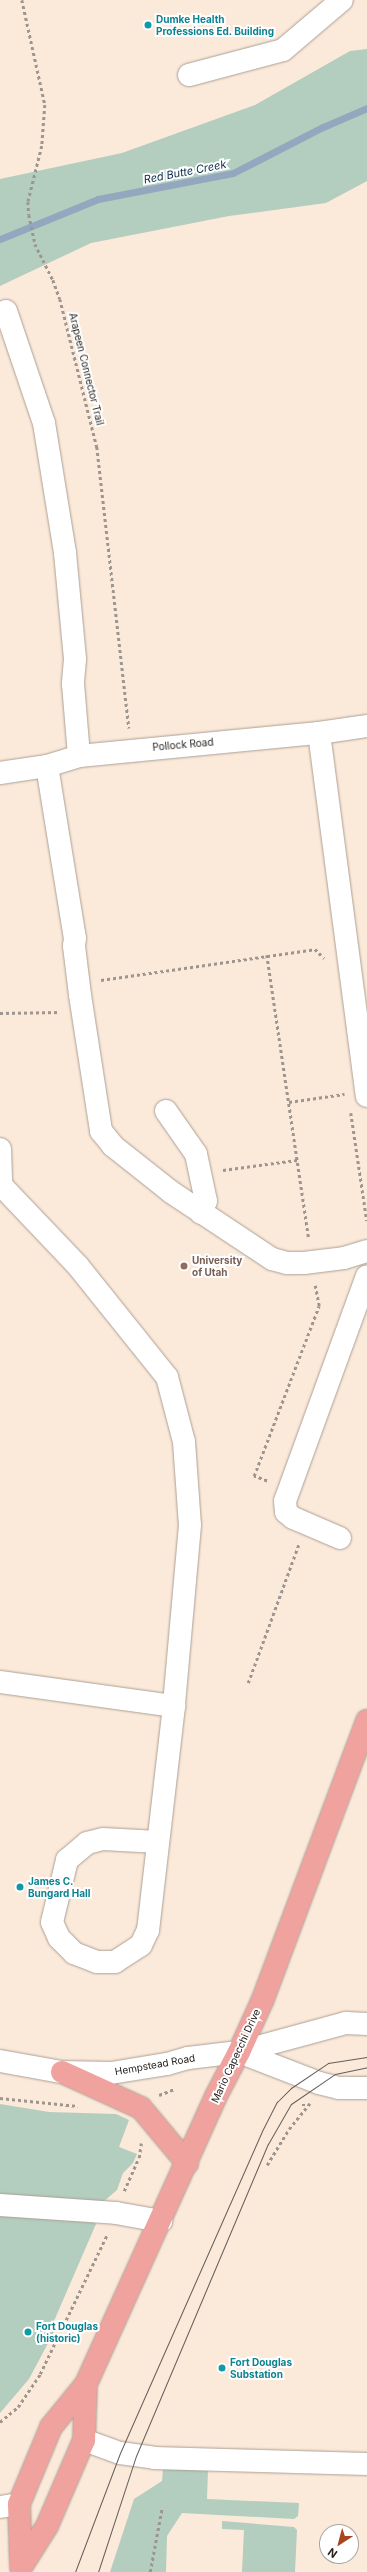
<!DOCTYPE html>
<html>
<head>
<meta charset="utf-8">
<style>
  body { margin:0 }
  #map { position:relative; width:367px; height:2572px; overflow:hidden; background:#fef4ec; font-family:Inter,sans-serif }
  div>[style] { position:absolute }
  .built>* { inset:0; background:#fbe9d9 }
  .green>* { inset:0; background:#b3cdbe }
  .stream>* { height:7px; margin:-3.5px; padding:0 3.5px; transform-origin:3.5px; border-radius:3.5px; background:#93a8bf }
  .path>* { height:2.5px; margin-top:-1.25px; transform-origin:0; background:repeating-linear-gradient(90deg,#9d9690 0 3px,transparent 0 6px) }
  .roads { filter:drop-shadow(0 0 1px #aba096) drop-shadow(0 0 1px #aba096) }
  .minor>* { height:22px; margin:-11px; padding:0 11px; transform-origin:11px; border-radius:11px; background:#fff }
  .major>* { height:22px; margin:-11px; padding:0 11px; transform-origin:11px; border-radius:11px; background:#f0a29f }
  .tram>* { height:1px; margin:-0.5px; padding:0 0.5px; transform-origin:0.5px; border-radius:0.5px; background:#655f5a }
  .dots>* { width:11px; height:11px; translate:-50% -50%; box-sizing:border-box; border:2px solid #fff; border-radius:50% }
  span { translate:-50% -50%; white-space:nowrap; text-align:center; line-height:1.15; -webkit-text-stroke:4px #fff; paint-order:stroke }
  .culture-label { font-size:10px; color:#0d838f; font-weight:700 }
  .left { translate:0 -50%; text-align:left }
  .street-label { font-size:10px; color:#26221e }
  .education-label { font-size:10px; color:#785e54; font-weight:700 }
  .water-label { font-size:11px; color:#0a2b4c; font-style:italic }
  .north { position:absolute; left:319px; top:2524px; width:40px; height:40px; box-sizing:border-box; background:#fff; border:1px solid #a8a7a5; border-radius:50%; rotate:216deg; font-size:11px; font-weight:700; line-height:16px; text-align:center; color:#26221e }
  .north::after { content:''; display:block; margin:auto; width:14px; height:18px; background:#aa431f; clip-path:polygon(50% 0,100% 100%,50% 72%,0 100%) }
</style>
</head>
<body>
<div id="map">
  <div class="built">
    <i style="clip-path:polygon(evenodd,0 0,367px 0,367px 2572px,0 2572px,0 0,327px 2532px,351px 2532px,351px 2556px,327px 2556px,327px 2532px)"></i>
  </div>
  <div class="green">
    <i style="clip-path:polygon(367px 49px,367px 181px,326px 203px,229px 216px,91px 243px,0 286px,0 179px,122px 153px,255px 105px,350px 51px)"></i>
    <i style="clip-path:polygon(0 2104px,49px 2112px,116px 2114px,129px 2120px,119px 2147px,137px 2154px,133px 2163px,123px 2173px,117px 2190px,103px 2202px,0 2197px)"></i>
    <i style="clip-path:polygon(0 2210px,89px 2218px,96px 2224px,54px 2321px,58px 2323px,55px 2330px,29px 2379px,0 2413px)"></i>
    <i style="clip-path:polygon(163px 2469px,208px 2470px,207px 2499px,299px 2503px,298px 2516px,294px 2519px,182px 2513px,167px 2536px,166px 2572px,110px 2572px,134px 2499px,162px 2481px)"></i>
    <i style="clip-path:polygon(222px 2521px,294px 2527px,297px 2530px,295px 2572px,242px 2572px,244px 2530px,222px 2529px)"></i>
  </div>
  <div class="stream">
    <i style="left:0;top:239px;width:106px;rotate:-22.2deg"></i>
    <i style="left:98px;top:199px;width:137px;rotate:-10.9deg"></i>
    <i style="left:233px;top:173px;width:101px;rotate:-27.1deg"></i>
    <i style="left:323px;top:127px;width:48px;rotate:-23.4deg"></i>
  </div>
  <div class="path">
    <i style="left:22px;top:0;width:107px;rotate:77.6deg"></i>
    <i style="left:45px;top:105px;width:41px;rotate:94.2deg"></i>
    <i style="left:42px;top:146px;width:58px;rotate:104deg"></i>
    <i style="left:28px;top:202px;width:13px;rotate:86deg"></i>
    <i style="left:29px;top:215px;width:30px;rotate:78deg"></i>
    <i style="left:35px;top:244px;width:40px;rotate:63.4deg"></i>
    <i style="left:53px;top:280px;width:20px;rotate:70deg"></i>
    <i style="left:60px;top:299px;width:153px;rotate:76deg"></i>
    <i style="left:97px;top:447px;width:283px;rotate:83.5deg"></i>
    <i style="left:267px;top:955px;width:287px;rotate:81.6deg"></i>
    <i style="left:101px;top:980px;width:216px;rotate:-8.2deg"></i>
    <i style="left:315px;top:949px;width:13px;rotate:45deg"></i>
    <i style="left:0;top:1013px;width:60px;rotate:-1deg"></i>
    <i style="left:289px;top:1102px;width:56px;rotate:-8.3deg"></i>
    <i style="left:351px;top:1113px;width:109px;rotate:81.6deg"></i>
    <i style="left:223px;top:1170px;width:75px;rotate:-7.7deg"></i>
    <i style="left:267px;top:1481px;width:14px;rotate:-159deg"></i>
    <i style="left:254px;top:1476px;width:182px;rotate:-69.1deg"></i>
    <i style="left:319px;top:1306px;width:21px;rotate:-101deg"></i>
    <i style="left:248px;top:1683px;width:148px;rotate:-69.9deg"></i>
    <i style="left:159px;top:2095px;width:17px;rotate:-21deg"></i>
    <i style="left:0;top:2098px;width:78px;rotate:5.9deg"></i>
    <i style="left:302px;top:2105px;width:7px"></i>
    <i style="left:267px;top:2165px;width:42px;rotate:-58.6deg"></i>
    <i style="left:289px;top:2129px;width:33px;rotate:-51deg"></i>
    <i style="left:124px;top:2191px;width:36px;rotate:-66deg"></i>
    <i style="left:139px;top:2158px;width:15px;rotate:-82deg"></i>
    <i style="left:0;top:2422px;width:23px;rotate:-40deg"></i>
    <i style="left:18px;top:2407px;width:40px;rotate:-56deg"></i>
    <i style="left:40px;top:2374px;width:154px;rotate:-64.3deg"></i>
    <i style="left:150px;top:2572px;width:65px;rotate:-79.4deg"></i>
  </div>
  <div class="roads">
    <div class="minor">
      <i style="left:189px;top:75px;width:97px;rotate:-14.9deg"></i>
      <i style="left:283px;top:50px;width:77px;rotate:-40.3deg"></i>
      <i style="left:6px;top:311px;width:118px;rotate:71.3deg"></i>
      <i style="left:44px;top:423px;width:132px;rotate:80.8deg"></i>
      <i style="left:65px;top:553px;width:106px;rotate:84.6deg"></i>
      <i style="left:75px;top:659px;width:25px;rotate:95deg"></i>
      <i style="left:73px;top:684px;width:72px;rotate:85.2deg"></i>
      <i style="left:319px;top:733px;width:366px;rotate:82.5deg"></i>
      <i style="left:47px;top:766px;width:174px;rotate:80.8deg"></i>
      <i style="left:75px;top:938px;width:8px;rotate:97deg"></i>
      <i style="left:74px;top:946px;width:49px;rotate:83deg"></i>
      <i style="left:80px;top:995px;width:138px;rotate:81.2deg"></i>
      <i style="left:101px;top:1131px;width:19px;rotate:51deg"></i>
      <i style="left:113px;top:1146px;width:74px;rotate:38.4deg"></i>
      <i style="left:171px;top:1192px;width:121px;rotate:33.6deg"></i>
      <i style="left:272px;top:1259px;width:16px;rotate:15deg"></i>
      <i style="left:287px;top:1263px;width:17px"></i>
      <i style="left:304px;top:1263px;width:40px;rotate:-7.1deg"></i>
      <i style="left:344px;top:1258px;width:24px;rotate:-17deg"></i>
      <i style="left:0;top:773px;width:48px;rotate:-8.5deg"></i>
      <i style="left:47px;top:766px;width:34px;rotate:-17deg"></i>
      <i style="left:79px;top:756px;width:241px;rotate:-5.5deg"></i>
      <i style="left:319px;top:733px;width:49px;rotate:-8.3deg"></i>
      <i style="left:166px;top:1111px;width:52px;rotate:55.1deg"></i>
      <i style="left:196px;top:1154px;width:48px;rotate:78deg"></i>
      <i style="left:206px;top:1201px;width:13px;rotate:113deg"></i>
      <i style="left:0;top:1149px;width:36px;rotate:88deg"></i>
      <i style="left:0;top:1184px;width:113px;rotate:46.4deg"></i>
      <i style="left:78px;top:1266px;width:142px;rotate:51.3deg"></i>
      <i style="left:167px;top:1377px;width:67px;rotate:75.3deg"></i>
      <i style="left:184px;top:1442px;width:83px;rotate:85.9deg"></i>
      <i style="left:190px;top:1525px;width:182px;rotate:95.1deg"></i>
      <i style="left:174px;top:1706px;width:226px;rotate:96.6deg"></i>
      <i style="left:148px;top:1930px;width:17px;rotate:115deg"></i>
      <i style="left:141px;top:1945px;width:31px;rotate:147deg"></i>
      <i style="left:115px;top:1962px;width:18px;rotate:180deg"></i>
      <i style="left:97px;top:1962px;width:25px;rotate:-159deg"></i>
      <i style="left:74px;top:1953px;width:21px;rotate:-135deg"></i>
      <i style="left:59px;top:1938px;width:17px;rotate:-114deg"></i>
      <i style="left:52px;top:1922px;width:64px;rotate:-76.4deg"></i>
      <i style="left:67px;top:1860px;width:26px;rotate:-40deg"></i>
      <i style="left:87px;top:1843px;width:16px;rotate:-14deg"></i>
      <i style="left:103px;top:1839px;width:55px;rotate:3.1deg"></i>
      <i style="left:340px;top:1538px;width:51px;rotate:-156.9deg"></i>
      <i style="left:293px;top:1518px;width:9px;rotate:-139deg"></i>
      <i style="left:286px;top:1512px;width:11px;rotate:-95deg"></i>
      <i style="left:285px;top:1501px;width:239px;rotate:-70deg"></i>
      <i style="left:0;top:1682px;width:176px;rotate:7.9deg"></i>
      <i style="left:239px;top:2052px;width:86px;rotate:21.2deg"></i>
      <i style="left:319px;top:2083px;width:21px;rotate:14deg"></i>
      <i style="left:339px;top:2088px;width:28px"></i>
      <i style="left:0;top:2061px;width:63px;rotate:10.1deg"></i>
      <i style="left:62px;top:2072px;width:49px;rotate:1.2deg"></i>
      <i style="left:111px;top:2073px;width:57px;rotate:-9.1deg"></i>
      <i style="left:167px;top:2064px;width:22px;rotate:-16deg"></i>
      <i style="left:188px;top:2058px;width:51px;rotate:-6.7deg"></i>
      <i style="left:239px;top:2052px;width:111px;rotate:-15.2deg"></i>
      <i style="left:346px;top:2023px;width:21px;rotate:3deg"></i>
      <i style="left:0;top:2205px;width:116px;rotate:3.9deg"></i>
      <i style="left:116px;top:2213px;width:46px;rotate:10.1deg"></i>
      <i style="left:84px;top:2440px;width:38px;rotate:20deg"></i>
      <i style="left:120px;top:2453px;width:34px;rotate:8deg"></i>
      <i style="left:154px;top:2458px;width:213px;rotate:1.6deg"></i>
      <i style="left:0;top:2507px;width:19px;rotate:-9deg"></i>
    </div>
    <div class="major">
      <i style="left:62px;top:2072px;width:87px;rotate:24.5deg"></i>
      <i style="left:141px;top:2108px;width:72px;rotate:50.1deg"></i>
      <i style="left:21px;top:2564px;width:60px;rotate:-91.9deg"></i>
      <i style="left:19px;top:2504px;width:83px;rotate:-67.4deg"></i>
      <i style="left:51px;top:2427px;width:55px;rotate:-50.9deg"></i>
      <i style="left:86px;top:2384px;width:316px;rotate:-65.7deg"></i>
      <i style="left:216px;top:2096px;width:50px;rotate:-62.4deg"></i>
      <i style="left:239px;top:2052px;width:58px;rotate:-65.6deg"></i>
      <i style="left:263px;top:1999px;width:297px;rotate:-69.5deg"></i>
      <i style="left:21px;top:2567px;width:49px;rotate:-57.6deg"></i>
      <i style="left:47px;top:2526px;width:94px;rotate:-66.7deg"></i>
      <i style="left:84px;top:2440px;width:56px;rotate:-88deg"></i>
    </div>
  </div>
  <div class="tram">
    <i style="left:75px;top:2572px;width:127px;rotate:-69.3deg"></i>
    <i style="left:120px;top:2453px;width:352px;rotate:-66.2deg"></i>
    <i style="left:262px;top:2131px;width:33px;rotate:-63deg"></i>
    <i style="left:277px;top:2102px;width:20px;rotate:-45deg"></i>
    <i style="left:291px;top:2088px;width:45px;rotate:-34deg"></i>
    <i style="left:328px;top:2063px;width:39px;rotate:-9deg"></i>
    <i style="left:98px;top:2572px;width:122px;rotate:-71.9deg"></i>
    <i style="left:136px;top:2456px;width:339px;rotate:-67.1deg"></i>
    <i style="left:268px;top:2144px;width:46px;rotate:-60.1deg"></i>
    <i style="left:291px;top:2104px;width:53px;rotate:-34.3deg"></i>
    <i style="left:335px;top:2074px;width:33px;rotate:-12deg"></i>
  </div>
  <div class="dots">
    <i style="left:148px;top:25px;background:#0f9aa8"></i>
    <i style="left:184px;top:1266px;background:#8d6e63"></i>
    <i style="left:20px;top:1887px;background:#0f9aa8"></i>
    <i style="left:28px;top:2332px;background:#0f9aa8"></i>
    <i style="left:222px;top:2368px;background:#0f9aa8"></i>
  </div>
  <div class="culture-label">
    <span class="left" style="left:156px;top:25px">Dumke Health<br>Professions Ed. Building</span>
    <span class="left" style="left:28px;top:1887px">James C.<br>Bungard Hall</span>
    <span class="left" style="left:36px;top:2332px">Fort Douglas<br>(historic)</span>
    <span class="left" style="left:230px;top:2368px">Fort Douglas<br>Substation</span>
  </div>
  <div class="street-label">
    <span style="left:86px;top:369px;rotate:76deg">Arapeen Connector Trail</span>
    <span style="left:183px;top:745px;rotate:-5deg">Pollock Road</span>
    <span style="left:236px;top:2056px;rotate:-65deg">Mario Capecchi Drive</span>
    <span style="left:155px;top:2065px;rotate:-10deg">Hempstead Road</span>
  </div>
  <div class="education-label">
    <span class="left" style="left:192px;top:1266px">University<br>of Utah</span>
  </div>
  <div class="water-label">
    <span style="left:185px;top:172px;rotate:-11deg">Red Butte Creek</span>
  </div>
  <div class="north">N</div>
</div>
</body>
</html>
